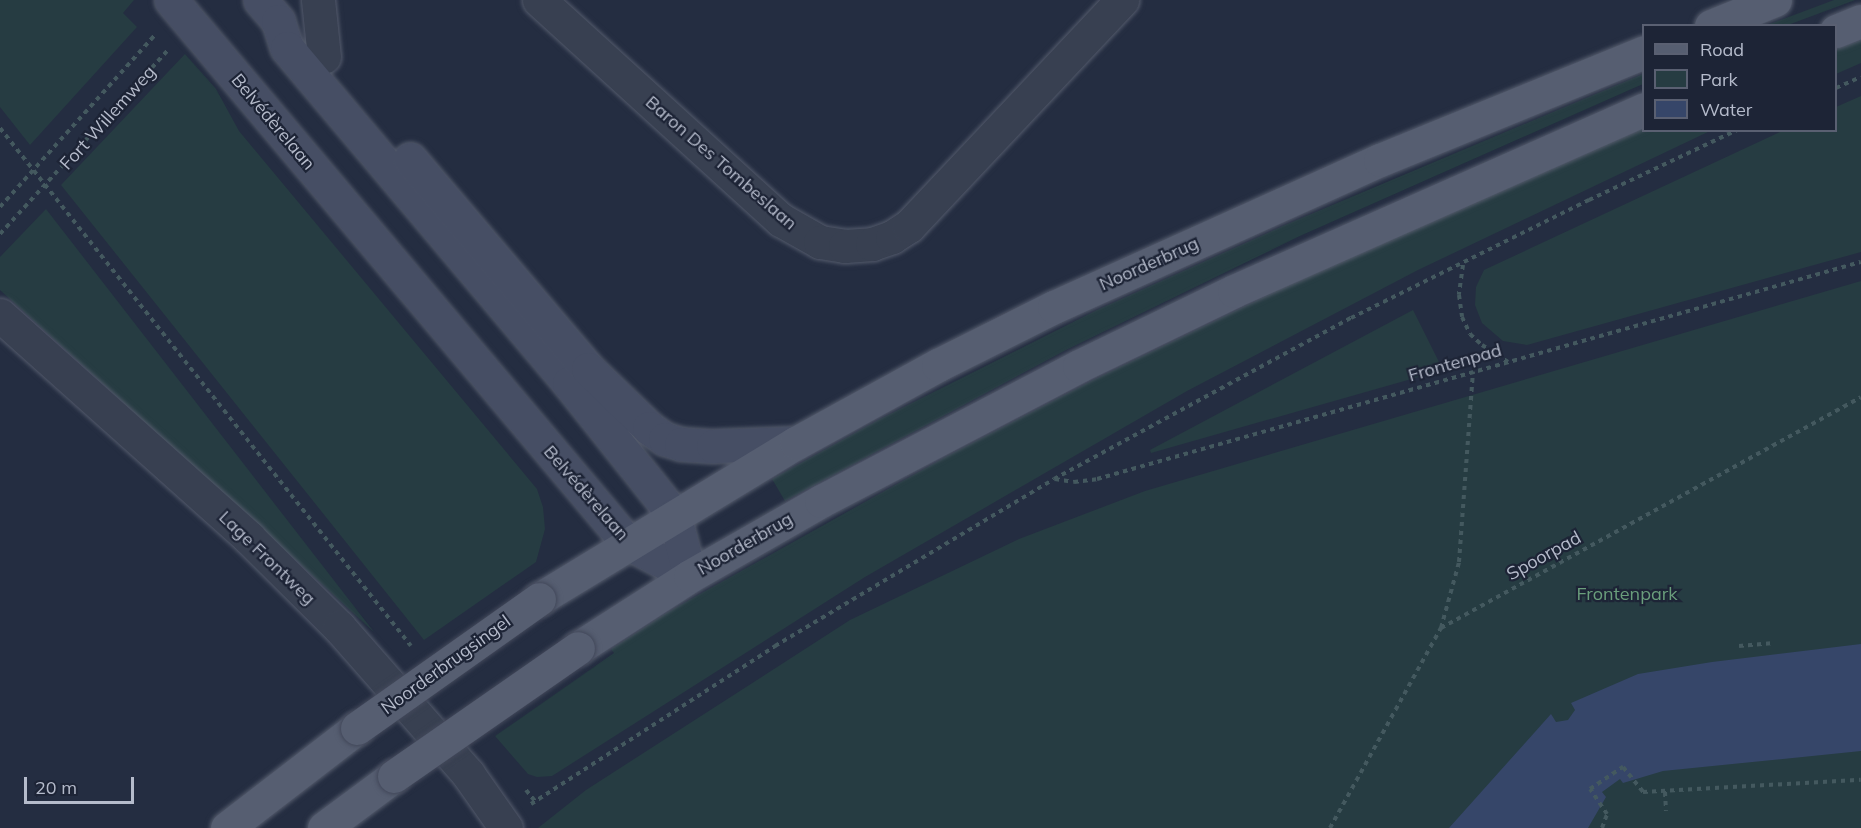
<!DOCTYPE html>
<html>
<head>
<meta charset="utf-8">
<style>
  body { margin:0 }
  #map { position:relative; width:1861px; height:828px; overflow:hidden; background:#242d41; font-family:Mulish,sans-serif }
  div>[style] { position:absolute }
  .green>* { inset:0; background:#263c42 }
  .water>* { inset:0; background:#364669 }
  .path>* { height:4px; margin-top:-2px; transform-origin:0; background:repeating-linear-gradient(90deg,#44595f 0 4.5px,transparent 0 9px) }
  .roads { filter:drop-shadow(0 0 2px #535a6b) drop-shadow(0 0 2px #535a6b) }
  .minor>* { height:33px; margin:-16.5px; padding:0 16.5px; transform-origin:16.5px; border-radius:16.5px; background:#384051 }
  .secondary>* { height:33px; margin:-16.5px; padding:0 16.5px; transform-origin:16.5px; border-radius:16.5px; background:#464e64 }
  .primary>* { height:33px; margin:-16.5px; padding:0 16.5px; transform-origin:16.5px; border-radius:16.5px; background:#565e71 }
  .bridges { filter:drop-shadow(0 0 2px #42485a) drop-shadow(0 0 2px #42485a) }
  .primary-bridge>* { height:33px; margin:-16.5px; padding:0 16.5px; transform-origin:16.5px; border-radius:16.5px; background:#565e71 }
  span { translate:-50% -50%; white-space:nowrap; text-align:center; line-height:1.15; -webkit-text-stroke:4.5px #1d2436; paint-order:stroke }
  .street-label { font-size:18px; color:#b5bbcb }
  .park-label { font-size:18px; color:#6a9e7c }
  .legend { position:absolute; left:1642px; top:24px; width:195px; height:108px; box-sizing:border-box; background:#1d2436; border:2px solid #5a6072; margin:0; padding:8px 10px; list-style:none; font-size:18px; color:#b5bbcb }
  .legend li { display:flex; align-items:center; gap:12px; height:30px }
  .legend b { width:30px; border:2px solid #5a6072 }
  .scale { position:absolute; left:24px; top:777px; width:110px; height:27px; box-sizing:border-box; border:3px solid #b5bbcb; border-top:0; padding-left:8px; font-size:18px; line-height:21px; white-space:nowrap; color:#b5bbcb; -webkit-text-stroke:4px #1d2436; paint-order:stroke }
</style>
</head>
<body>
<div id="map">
  <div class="green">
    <i style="clip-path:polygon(0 0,134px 0,123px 13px,137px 27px,30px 145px,0 107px)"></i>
    <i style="clip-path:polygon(1834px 0,1855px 0,1788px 25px,1767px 25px)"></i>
    <i style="clip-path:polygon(1861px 40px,1861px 63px,1836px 74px,1836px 49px)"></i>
    <i style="clip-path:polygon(185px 54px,216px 89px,239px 131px,537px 489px,543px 507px,545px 529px,536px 562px,424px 640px,61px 185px)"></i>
    <i style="clip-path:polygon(1643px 74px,1643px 84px,1300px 236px,1066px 350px,785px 501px,772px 479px,878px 420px,1097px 310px,1285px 225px)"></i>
    <i style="clip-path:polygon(1861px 96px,1861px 252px,1527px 345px,1503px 341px,1482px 323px,1475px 305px,1476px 287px,1484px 270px,1782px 131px,1836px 130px,1836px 107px)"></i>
    <i style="clip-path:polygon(1643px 127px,1644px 130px,1710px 131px,1418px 270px,1187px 391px,865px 577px,552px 776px,537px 777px,528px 774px,495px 736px,614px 653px,611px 649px,666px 613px,949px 455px,1093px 380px,1305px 277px)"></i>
    <i style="clip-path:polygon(46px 209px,374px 632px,0 290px,0 257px)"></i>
    <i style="clip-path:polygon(1861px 281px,1861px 828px,538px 828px,586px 790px,850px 620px,1019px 539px,1145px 491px)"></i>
    <i style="clip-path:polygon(1413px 310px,1443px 370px,1151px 453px,1150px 450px)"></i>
  </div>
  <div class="water">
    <i style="clip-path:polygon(1861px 644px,1861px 751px,1663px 771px,1623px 783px,1620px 779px,1602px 792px,1606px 797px,1588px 828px,1449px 828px,1551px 714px,1556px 722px,1568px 720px,1575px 710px,1571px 703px,1638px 674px,1712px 662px)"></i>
  </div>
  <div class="path">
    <i style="left:1836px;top:88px;width:27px;rotate:-24deg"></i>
    <i style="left:0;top:128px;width:661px;rotate:51.57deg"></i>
    <i style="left:0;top:207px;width:230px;rotate:-48deg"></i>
    <i style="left:0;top:234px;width:248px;rotate:-47.6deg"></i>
    <i style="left:1463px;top:265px;width:30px;rotate:98deg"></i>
    <i style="left:1459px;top:295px;width:22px;rotate:82deg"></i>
    <i style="left:1462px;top:317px;width:19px;rotate:65deg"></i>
    <i style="left:1470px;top:334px;width:16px;rotate:43deg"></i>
    <i style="left:1482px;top:345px;width:31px;rotate:33deg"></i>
    <i style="left:1055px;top:479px;width:19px;rotate:9deg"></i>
    <i style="left:1074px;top:482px;width:23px;rotate:-7deg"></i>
    <i style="left:1097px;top:479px;width:794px;rotate:-15.86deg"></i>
    <i style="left:1441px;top:628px;width:68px;rotate:-74.7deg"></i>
    <i style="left:1459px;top:562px;width:191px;rotate:-85.8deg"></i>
    <i style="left:1739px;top:646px;width:35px;rotate:-5deg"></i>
    <i style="left:526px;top:790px;width:14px;rotate:51deg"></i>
    <i style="left:1665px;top:792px;width:19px;rotate:87deg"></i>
    <i style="left:531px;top:804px;width:291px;rotate:-32.9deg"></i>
    <i style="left:775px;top:646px;width:325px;rotate:-30.9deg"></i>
    <i style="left:1054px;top:479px;width:338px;rotate:-28.5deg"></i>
    <i style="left:1351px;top:318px;width:266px;rotate:-26.4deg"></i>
    <i style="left:1589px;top:200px;width:164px;rotate:-25.3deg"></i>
    <i style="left:1330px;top:828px;width:229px;rotate:-61deg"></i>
    <i style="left:1441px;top:628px;width:479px;rotate:-28.8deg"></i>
    <i style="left:1602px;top:828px;width:15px;rotate:-70deg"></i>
    <i style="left:1607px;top:814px;width:30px;rotate:-124deg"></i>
    <i style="left:1590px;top:789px;width:40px;rotate:-34deg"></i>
    <i style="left:1623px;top:767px;width:32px;rotate:51deg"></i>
    <i style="left:1643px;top:792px;width:218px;rotate:-3.2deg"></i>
  </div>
  <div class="roads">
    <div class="minor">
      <i style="left:318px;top:0;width:57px;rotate:84deg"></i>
      <i style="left:539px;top:0;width:327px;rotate:42.3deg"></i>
      <i style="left:781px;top:220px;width:45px;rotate:29.4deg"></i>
      <i style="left:820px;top:242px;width:25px;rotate:9deg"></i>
      <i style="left:845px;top:246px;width:27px;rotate:-4deg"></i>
      <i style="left:872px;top:244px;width:21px;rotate:-19deg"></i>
      <i style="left:892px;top:237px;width:20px;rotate:-33deg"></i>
      <i style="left:909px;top:226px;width:311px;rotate:-46.7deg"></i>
      <i style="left:0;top:315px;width:334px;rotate:41.8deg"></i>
      <i style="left:249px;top:538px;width:127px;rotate:44.7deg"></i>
      <i style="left:339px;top:627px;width:196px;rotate:48.7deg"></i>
      <i style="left:468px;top:774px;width:66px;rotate:54.9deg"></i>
    </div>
    <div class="secondary">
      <i style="left:171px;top:0;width:710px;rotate:49.92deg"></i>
      <i style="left:628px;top:543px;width:70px;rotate:28deg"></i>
      <i style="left:260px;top:0;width:28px;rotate:49deg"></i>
      <i style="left:278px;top:21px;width:28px;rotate:72deg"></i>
      <i style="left:287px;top:48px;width:438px;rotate:49.9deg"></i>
      <i style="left:569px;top:383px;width:169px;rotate:51.5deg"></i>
      <i style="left:674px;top:515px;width:63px;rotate:75.3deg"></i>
      <i style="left:410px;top:159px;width:275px;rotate:49.7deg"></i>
      <i style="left:588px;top:369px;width:85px;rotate:44deg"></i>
      <i style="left:649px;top:428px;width:19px;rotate:35deg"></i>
      <i style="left:665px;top:439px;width:17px;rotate:17deg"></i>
      <i style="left:681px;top:444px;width:32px;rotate:4deg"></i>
      <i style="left:713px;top:446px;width:83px;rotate:-2.1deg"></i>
    </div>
    <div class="primary">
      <i style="left:1711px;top:26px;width:69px;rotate:-22.1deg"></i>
      <i style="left:1836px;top:31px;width:27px;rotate:-22deg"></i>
      <i style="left:539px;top:599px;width:301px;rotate:-31.3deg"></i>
      <i style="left:796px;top:443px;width:162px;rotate:-28.8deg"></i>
      <i style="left:938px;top:365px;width:130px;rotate:-26.6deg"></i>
      <i style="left:1054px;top:307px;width:358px;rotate:-24.3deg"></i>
      <i style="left:1380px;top:160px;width:285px;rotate:-22.2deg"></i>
      <i style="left:578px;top:648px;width:133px;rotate:-32.7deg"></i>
      <i style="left:690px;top:576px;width:151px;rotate:-29.8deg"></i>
      <i style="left:821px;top:501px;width:291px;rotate:-27.6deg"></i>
      <i style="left:1079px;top:366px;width:172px;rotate:-25.8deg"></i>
      <i style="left:1234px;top:291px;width:449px;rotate:-23.9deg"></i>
      <i style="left:227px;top:828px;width:164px;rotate:-37.6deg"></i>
      <i style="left:324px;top:828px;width:87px;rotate:-36.6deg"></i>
    </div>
  </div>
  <div class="bridges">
    <div class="primary-bridge">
      <i style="left:357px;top:728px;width:223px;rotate:-35.3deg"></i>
      <i style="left:394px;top:776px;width:224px;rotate:-34.8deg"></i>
    </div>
  </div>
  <div class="street-label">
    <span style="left:108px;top:118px;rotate:-48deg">Fort Willemweg</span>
    <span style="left:273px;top:122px;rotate:50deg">Belvédèrelaan</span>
    <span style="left:721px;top:163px;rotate:41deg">Baron Des Tombeslaan</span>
    <span style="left:1149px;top:264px;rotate:-24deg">Noorderbrug</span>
    <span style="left:1455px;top:363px;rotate:-16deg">Frontenpad</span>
    <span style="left:586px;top:493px;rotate:49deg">Belvédèrelaan</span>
    <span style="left:745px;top:544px;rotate:-30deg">Noorderbrug</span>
    <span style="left:1544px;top:556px;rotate:-29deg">Spoorpad</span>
    <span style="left:267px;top:558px;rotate:44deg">Lage Frontweg</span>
    <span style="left:446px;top:665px;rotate:-36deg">Noorderbrugsingel</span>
  </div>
  <div class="park-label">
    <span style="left:1627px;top:594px">Frontenpark</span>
  </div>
  <ul class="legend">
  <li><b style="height:8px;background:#565e71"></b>Road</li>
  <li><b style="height:16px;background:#263c42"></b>Park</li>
  <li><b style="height:16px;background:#364669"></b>Water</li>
  </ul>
  <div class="scale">20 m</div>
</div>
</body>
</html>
